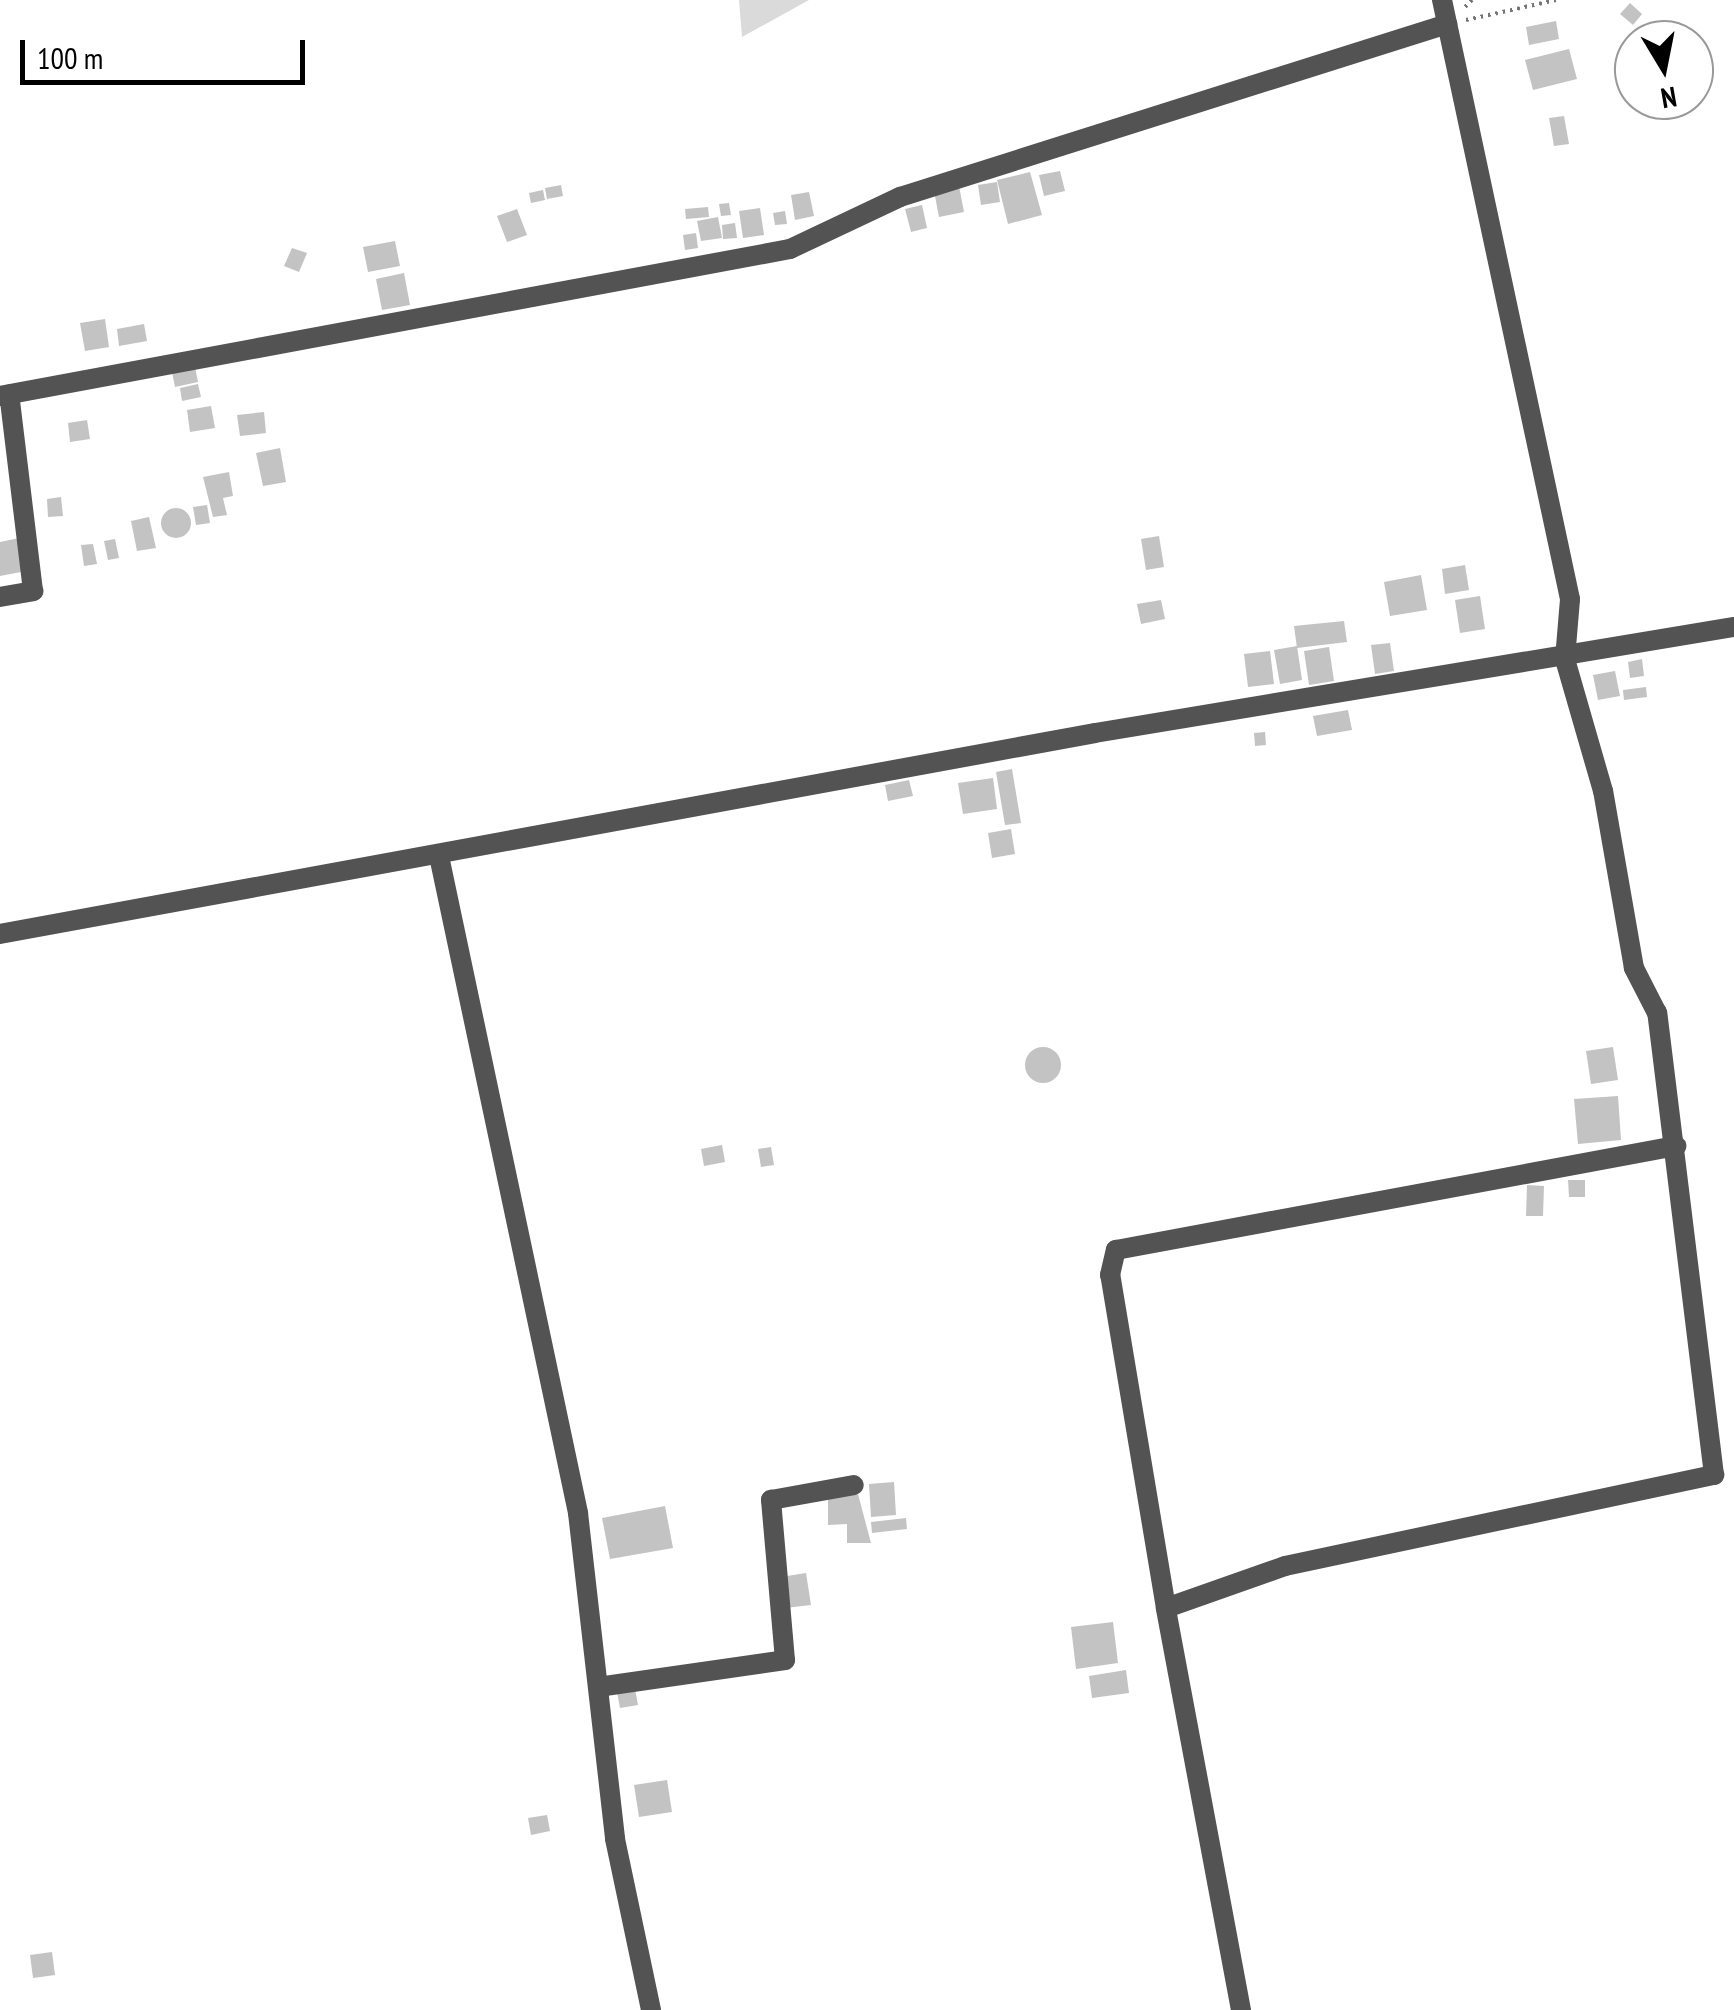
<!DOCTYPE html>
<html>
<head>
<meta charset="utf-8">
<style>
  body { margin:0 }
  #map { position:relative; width:1734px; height:2010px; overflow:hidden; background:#fff; font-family:"PT Sans Narrow",sans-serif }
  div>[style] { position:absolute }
  .green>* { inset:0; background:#dadada }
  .building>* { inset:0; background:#c3c3c3 }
  .round { border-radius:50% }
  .path>* { height:4px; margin-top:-2px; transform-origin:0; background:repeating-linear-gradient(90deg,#757575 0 2.5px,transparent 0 7.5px) }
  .street>* { height:20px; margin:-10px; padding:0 10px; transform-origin:10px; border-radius:10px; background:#535353 }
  span { translate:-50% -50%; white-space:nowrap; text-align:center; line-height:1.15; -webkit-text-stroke:8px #fff; paint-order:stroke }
  .north { position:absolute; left:1614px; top:20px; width:100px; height:100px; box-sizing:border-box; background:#fff; border:2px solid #999; border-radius:50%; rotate:170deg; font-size:28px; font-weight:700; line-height:40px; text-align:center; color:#000 }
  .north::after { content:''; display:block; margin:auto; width:35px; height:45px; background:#000; clip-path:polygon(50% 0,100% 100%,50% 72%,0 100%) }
  .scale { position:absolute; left:20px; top:40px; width:285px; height:45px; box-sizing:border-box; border:5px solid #000; border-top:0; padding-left:12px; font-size:30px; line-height:35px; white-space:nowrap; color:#000; -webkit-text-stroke:8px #fff; paint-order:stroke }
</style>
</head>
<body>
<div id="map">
  <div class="green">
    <i style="clip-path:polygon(739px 0,809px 0,742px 37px)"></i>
  </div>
  <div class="building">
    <i style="clip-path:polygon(1630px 3px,1642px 14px,1633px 25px,1620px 14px)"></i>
    <i style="clip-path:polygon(1556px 21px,1559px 39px,1529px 45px,1526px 27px)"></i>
    <i style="clip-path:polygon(1569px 49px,1577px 79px,1533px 90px,1525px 60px)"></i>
    <i style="clip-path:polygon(1564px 116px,1569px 144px,1554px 146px,1549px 118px)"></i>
    <i style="clip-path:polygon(1060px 171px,1065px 191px,1044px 196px,1039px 175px)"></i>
    <i style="clip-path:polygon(1030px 172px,1042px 215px,1008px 224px,997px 180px)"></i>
    <i style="clip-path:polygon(997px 182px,1000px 202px,981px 205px,978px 185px)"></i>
    <i style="clip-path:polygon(561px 185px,563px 196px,547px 199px,545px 188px)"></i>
    <i style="clip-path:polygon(959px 186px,964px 212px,939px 217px,934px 191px)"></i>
    <i style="clip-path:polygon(543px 190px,545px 200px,531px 203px,529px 193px)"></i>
    <i style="clip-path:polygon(809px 192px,814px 216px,795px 220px,791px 195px)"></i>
    <i style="clip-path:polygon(729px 203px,731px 215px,721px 216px,719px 204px)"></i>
    <i style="clip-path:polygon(922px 205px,927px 228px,911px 232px,905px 209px)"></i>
    <i style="clip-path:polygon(708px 207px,709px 217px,686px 219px,685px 209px)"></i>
    <i style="clip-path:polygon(760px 208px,764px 235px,743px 238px,739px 211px)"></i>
    <i style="clip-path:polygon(517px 209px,527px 235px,507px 242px,497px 216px)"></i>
    <i style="clip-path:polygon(785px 211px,787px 224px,775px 225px,773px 213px)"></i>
    <i style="clip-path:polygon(718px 217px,722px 238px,701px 241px,697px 221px)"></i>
    <i style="clip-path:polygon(735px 223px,737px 238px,723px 239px,722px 225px)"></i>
    <i style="clip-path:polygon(696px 233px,698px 248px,685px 250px,683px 235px)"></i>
    <i style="clip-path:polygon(395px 241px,400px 266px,368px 272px,363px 247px)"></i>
    <i style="clip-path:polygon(292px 248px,307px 253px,299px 272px,284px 266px)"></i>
    <i style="clip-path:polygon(404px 273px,410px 305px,382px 310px,376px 279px)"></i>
    <i style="clip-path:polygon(105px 319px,109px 347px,85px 351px,80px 323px)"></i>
    <i style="clip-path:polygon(144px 324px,147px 341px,119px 346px,117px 329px)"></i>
    <i style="clip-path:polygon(194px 362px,198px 382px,175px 387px,171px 367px)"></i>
    <i style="clip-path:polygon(198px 384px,201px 397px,182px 401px,180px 388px)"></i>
    <i style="clip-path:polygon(211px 406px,215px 428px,190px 432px,187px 410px)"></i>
    <i style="clip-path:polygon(264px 412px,266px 433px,240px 436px,237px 415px)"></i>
    <i style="clip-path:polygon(87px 420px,90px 439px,70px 442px,68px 423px)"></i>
    <i style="clip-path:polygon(280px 448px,286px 482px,263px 486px,256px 453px)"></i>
    <i style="clip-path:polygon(229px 472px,233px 496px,223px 498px,227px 515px,213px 517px,203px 477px)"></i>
    <i style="clip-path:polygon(61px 497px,63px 516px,48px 517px,47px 499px)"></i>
    <i style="clip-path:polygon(207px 505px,210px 523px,196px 525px,193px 507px)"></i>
    <i class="round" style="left:161px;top:508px;width:30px;height:30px"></i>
    <i style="clip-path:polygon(149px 517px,156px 548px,137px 551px,131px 521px)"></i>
    <i style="clip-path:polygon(1159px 536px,1164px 567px,1146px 570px,1141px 539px)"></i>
    <i style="clip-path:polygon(19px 538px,26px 571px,0 576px,0 542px)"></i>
    <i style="clip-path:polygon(115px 539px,119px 558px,108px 560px,104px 541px)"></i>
    <i style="clip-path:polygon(93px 544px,97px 564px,84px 566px,81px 545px)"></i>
    <i style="clip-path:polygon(1465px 565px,1469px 590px,1445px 594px,1442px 569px)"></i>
    <i style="clip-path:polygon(1421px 575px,1427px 610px,1390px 616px,1384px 582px)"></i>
    <i style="clip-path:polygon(1480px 596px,1485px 629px,1460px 633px,1455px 600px)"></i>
    <i style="clip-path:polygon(1161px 600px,1165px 619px,1141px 624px,1137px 604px)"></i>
    <i style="clip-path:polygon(1344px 621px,1347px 642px,1297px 648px,1294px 626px)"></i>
    <i style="clip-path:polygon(1390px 643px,1394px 671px,1375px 674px,1371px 645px)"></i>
    <i style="clip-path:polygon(1297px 646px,1302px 680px,1280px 684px,1274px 650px)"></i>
    <i style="clip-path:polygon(1329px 647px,1334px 681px,1309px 685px,1304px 651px)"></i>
    <i style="clip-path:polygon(1270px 651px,1274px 684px,1248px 687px,1244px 654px)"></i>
    <i style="clip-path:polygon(1642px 659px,1644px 676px,1630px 678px,1628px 662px)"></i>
    <i style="clip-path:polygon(1615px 671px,1620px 696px,1598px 700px,1593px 675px)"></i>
    <i style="clip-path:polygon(1646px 687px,1647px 697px,1624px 700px,1623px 690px)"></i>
    <i style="clip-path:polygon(1348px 710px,1352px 730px,1317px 736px,1313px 716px)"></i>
    <i style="clip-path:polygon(1265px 732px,1266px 745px,1255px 746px,1254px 733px)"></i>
    <i style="clip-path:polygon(1012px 769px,1021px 823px,1005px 825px,996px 772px)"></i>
    <i style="clip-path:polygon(993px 778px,997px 809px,963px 814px,958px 783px)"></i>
    <i style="clip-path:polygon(909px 780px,913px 796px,888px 801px,885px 785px)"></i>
    <i style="clip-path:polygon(1011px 829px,1015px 854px,992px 858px,988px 833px)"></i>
    <i style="clip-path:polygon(1613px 1047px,1618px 1080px,1591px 1084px,1586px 1051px)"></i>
    <i class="round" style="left:1025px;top:1047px;width:36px;height:36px"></i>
    <i style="clip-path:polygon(1618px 1096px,1621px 1140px,1578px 1144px,1574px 1099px)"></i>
    <i style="clip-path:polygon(722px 1145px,725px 1162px,704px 1166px,701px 1149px)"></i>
    <i style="clip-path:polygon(771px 1147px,774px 1165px,761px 1167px,758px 1149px)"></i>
    <i style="clip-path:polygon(1568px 1180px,1585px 1180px,1585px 1197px,1569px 1197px)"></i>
    <i style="clip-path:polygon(1527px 1185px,1544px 1186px,1543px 1216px,1526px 1216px)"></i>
    <i style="clip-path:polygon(894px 1482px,896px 1515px,871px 1517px,869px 1484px)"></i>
    <i style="clip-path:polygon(858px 1494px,871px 1543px,847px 1543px,847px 1524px,828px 1525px,828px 1495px)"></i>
    <i style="clip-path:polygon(665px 1506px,673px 1548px,610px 1559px,602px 1518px)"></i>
    <i style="clip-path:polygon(906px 1518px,907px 1529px,872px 1533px,871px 1522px)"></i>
    <i style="clip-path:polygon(806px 1573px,811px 1605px,785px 1608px,781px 1577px)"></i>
    <i style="clip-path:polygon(1113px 1622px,1118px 1663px,1076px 1669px,1071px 1627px)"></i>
    <i style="clip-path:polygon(1126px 1670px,1129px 1693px,1092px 1698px,1089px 1676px)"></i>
    <i style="clip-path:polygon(635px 1689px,638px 1705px,620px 1708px,617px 1692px)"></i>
    <i style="clip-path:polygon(667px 1780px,672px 1812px,639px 1817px,634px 1785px)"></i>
    <i style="clip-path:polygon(547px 1815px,550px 1831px,531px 1835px,528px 1818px)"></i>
    <i style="clip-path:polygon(52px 1952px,55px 1975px,33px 1978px,30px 1955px)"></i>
  </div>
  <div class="path">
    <i style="left:1465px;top:7px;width:10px;rotate:-45deg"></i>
    <i style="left:1466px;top:20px;width:92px;rotate:-12.5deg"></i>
  </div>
  <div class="street">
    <i style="left:0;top:396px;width:804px;rotate:-10.54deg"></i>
    <i style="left:790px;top:249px;width:122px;rotate:-25.3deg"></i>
    <i style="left:900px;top:197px;width:574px;rotate:-17.55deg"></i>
    <i style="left:0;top:597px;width:34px;rotate:-10deg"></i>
    <i style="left:33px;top:591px;width:198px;rotate:-96.9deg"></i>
    <i style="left:439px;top:856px;width:672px;rotate:78.05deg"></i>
    <i style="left:578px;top:1513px;width:328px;rotate:83.5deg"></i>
    <i style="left:615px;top:1839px;width:175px;rotate:78.1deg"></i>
    <i style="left:0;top:934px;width:1113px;rotate:-10.4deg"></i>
    <i style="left:1095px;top:733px;width:648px;rotate:-9.42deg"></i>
    <i style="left:1166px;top:1608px;width:338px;rotate:-99.5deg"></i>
    <i style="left:1110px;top:1275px;width:26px;rotate:-77deg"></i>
    <i style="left:1116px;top:1250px;width:570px;rotate:-10.52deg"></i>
    <i style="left:598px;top:1687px;width:189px;rotate:-8.2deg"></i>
    <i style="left:785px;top:1660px;width:161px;rotate:-95deg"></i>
    <i style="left:771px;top:1500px;width:84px;rotate:-10.2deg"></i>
    <i style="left:1241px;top:2010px;width:409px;rotate:-100.6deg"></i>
    <i style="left:1166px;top:1608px;width:126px;rotate:-19.4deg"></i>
    <i style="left:1285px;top:1566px;width:439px;rotate:-12deg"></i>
    <i style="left:1714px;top:1475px;width:466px;rotate:-97deg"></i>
    <i style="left:1657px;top:1013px;width:51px;rotate:-117.1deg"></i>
    <i style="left:1634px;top:968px;width:180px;rotate:-99.9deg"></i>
    <i style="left:1603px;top:791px;width:137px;rotate:-106.1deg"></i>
    <i style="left:1565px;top:659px;width:60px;rotate:-85.2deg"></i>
    <i style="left:1570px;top:599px;width:613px;rotate:-102.06deg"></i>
  </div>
  <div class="north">N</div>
  <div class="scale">100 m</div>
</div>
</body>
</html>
